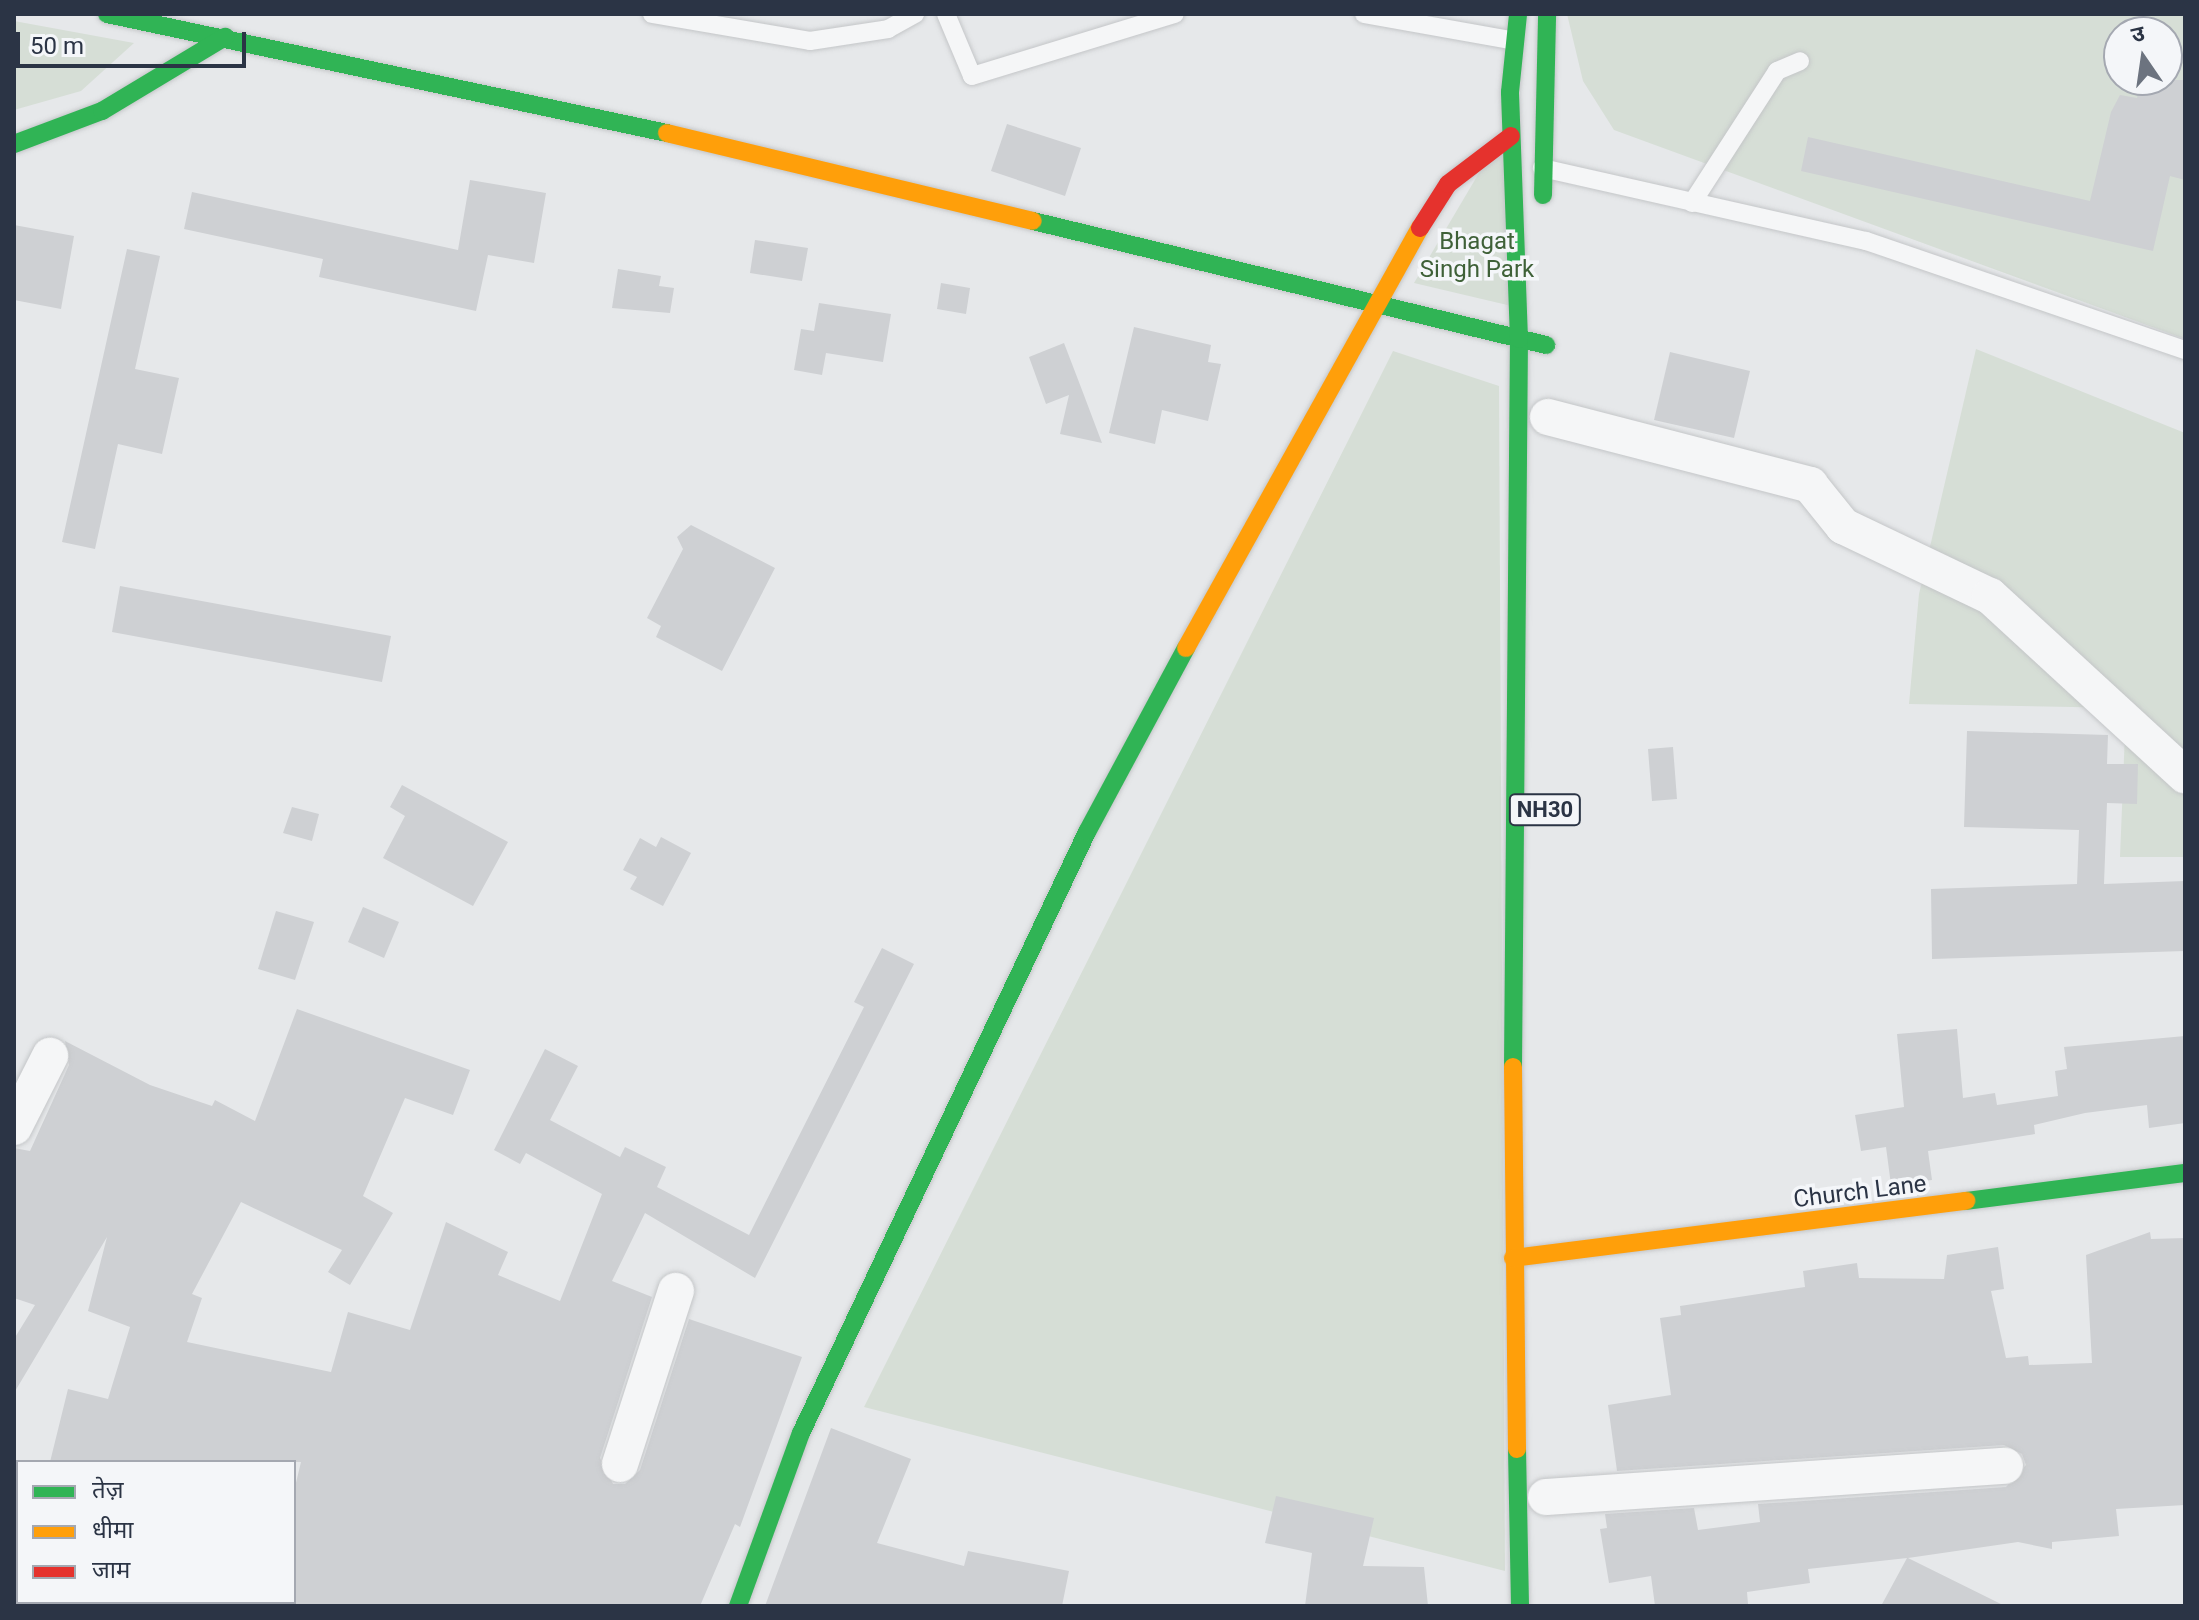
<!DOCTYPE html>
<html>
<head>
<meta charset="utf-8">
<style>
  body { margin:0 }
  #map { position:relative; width:2199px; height:1620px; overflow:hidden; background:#e6e8ea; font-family:Roboto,"Noto Sans Devanagari",sans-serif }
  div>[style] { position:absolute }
  .green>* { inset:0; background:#d6ded6 }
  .building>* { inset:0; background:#ced0d3 }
  .roads { filter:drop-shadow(0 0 2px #c4c6c8) drop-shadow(0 0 2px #c4c6c8) }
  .lane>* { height:18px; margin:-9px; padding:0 9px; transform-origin:9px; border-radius:9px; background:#f5f6f7 }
  .street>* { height:36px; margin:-18px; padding:0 18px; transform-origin:18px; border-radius:18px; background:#f5f6f7 }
  .fast>* { height:18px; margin:-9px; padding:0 9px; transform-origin:9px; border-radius:9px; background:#30b455 }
  .slow>* { height:18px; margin:-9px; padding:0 9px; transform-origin:9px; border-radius:9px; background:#ff9f0a }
  .jam>* { height:18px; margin:-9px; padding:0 9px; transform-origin:9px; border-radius:9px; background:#e5322d }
  span { translate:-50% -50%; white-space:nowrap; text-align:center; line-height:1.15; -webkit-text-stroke:7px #f4f6f9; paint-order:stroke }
  .shield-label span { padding:2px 6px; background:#f4f6f9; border:2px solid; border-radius:6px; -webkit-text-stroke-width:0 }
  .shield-label { font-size:22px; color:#2b3445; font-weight:700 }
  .park-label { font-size:24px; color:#3f6138 }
  .street-label { font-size:24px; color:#2b3445 }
  .frame { position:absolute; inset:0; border:16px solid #2b3445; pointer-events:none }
  .legend { position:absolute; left:16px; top:1460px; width:280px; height:144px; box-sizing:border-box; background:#f4f6f9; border:2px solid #a4a8b1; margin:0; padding:10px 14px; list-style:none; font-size:24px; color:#2b3445 }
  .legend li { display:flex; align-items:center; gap:16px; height:40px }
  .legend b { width:40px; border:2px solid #a4a8b1 }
  .north { position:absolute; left:2103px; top:16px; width:80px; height:80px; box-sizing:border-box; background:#f4f6f9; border:2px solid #a4a8b1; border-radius:50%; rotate:347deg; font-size:22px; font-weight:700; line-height:32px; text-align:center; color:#2b3445 }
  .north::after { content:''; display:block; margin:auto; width:28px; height:36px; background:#6c737f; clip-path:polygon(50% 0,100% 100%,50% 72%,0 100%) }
  .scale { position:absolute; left:16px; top:32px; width:230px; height:36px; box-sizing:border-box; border:4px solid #2b3445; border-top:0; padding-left:10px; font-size:24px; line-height:28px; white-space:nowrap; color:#2b3445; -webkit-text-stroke:6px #f4f6f9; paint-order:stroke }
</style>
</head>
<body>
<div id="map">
  <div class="green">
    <i style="clip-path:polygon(evenodd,1567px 14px,2185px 14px,2185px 339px,1614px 130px,1583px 81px,1567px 14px,2119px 32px,2167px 32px,2167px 80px,2119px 80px,2119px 32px)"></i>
    <i style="clip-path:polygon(14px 21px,134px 43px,81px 91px,14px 110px)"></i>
    <i style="clip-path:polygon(1512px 117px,1520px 308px,1414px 283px)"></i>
    <i style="clip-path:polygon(1976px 349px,2185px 433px,2185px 857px,2120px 857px,2126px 708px,1909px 704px,1919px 594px)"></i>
    <i style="clip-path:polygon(1393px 351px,1499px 386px,1505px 1571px,864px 1407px)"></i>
  </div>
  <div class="building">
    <i style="clip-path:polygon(2141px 80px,2185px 80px,2185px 180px,2170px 176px,2153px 251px,1801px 171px,1808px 137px,2090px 201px,2111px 112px,2120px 95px,2137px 98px)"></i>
    <i style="clip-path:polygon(1007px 124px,1081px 148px,1065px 196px,991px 171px)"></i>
    <i style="clip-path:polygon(470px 180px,546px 193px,534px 263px,488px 255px,476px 311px,319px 277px,323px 259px,184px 229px,192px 192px,458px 250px)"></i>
    <i style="clip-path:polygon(14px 225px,74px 236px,61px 309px,14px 300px)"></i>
    <i style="clip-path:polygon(755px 240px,808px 248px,802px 281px,750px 273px)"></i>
    <i style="clip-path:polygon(127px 249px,160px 256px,135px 369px,179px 378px,162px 454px,118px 444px,95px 549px,62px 542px)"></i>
    <i style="clip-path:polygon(618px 269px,661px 276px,659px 286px,674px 288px,670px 313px,612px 308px)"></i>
    <i style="clip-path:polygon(941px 283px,970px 288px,966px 314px,937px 309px)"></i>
    <i style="clip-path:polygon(819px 303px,891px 314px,883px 362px,826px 353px,822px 375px,794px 370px,801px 329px,814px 331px)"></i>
    <i style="clip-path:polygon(1134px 327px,1211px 345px,1208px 362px,1221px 364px,1208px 421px,1162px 410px,1155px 444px,1109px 433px)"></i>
    <i style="clip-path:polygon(1064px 343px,1082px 390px,1102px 443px,1060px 434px,1069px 395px,1046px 404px,1029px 357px)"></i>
    <i style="clip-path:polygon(1670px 352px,1750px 371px,1734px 438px,1654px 420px)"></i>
    <i style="clip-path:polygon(691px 525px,775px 568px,722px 671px,656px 637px,661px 626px,647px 618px,683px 549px,677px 537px)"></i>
    <i style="clip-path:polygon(120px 586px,391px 636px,382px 682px,112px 632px)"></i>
    <i style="clip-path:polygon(1967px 731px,2108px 735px,2107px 764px,2138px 764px,2137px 804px,2107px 803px,2104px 884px,2185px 881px,2185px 951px,1932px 959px,1931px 889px,2077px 884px,2079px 830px,1964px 827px)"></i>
    <i style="clip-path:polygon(1673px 747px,1677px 799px,1652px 801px,1648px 749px)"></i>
    <i style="clip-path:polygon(402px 785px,508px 842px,473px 906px,383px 858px,405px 816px,390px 807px)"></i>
    <i style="clip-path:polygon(292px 807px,319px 814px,312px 841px,283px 833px)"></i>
    <i style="clip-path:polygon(661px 837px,691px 853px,663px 906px,630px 889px,637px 877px,623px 870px,640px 838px,656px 847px)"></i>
    <i style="clip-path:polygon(363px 907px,399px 922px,384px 958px,348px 942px)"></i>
    <i style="clip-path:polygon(276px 911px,314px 922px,295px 980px,258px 969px)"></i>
    <i style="clip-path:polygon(882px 948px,914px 964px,755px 1278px,645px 1213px,612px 1281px,652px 1297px,600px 1458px,613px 1484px,625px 1484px,640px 1470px,689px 1319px,802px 1357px,740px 1527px,735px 1524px,700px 1606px,294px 1606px,294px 1491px,301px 1462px,50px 1462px,68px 1389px,108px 1399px,130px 1327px,88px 1311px,107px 1237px,14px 1393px,14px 1339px,35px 1305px,14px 1298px,14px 1148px,30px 1151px,69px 1065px,65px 1041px,150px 1085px,212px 1106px,215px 1100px,255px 1121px,297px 1009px,470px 1070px,453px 1115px,405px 1098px,363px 1196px,393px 1213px,350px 1285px,328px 1272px,342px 1250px,241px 1202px,192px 1294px,202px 1298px,187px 1342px,331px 1372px,348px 1312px,410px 1330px,446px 1222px,508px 1252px,498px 1275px,560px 1301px,602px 1194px,526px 1153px,520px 1164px,494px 1150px,545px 1049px,578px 1066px,550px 1120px,620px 1157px,625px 1147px,666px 1167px,657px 1187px,749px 1235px,864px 1007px,854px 1002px)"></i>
    <i style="clip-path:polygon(1957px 1029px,1963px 1098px,1995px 1093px,1997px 1105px,2058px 1096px,2055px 1071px,2067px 1069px,2064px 1047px,2185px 1036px,2185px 1123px,2149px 1128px,2147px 1105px,2085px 1113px,2034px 1125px,2035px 1134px,1928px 1151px,1932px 1180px,1891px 1185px,1886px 1147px,1861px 1151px,1855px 1115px,1904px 1107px,1897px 1034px)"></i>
    <i style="clip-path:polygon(2150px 1232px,2151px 1239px,2185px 1238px,2185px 1505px,2116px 1509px,2119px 1536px,2052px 1542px,2052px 1549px,2018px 1542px,1908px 1558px,2005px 1606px,1881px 1606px,1907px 1558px,1808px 1569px,1810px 1583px,1747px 1592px,1748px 1604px,1733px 1606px,1655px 1606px,1651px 1576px,1609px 1583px,1600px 1529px,1607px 1528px,1605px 1514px,1694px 1508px,1698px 1530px,1760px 1522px,1758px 1504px,2006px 1487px,2026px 1465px,2022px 1454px,2004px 1445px,1617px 1471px,1608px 1405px,1671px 1395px,1660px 1318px,1681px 1315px,1680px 1306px,1805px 1287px,1803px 1271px,1857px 1263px,1859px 1278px,1944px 1279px,1947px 1255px,1998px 1247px,2004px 1289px,1991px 1291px,2006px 1358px,2028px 1356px,2029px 1365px,2092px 1363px,2086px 1255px)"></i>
    <i style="clip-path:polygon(831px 1428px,911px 1459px,877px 1543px,964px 1566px,968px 1551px,1069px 1571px,1062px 1606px,765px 1606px)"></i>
    <i style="clip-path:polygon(1276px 1496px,1374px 1518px,1363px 1566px,1424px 1567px,1428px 1606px,1305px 1606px,1312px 1553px,1265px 1543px)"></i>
  </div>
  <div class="roads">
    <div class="lane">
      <i style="left:652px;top:14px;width:160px;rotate:9.7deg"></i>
      <i style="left:810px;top:41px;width:79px;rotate:-8.7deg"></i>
      <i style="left:888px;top:29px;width:31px;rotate:-29deg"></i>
      <i style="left:946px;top:14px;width:67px;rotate:67.2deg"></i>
      <i style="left:972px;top:76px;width:212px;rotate:-17deg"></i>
      <i style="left:1364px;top:14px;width:153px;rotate:10.1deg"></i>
      <i style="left:1542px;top:168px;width:332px;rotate:12.7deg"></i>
      <i style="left:1866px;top:241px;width:337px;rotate:18.9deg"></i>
      <i style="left:1692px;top:203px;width:157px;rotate:-57.2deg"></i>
      <i style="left:1777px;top:71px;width:25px;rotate:-23deg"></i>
    </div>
    <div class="street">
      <i style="left:1548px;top:417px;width:271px;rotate:14.5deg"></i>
      <i style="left:1810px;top:485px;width:53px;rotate:51.2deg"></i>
      <i style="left:1843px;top:526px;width:163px;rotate:25.5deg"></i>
      <i style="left:1990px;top:596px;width:265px;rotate:42.6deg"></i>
      <i style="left:14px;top:1127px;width:80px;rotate:-63.1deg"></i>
      <i style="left:620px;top:1464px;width:182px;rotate:-72.1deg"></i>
      <i style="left:1546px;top:1497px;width:460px;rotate:-3.9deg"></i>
    </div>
    <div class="fast">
      <i style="left:107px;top:14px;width:573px;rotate:12deg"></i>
      <i style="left:14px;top:144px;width:94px;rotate:-20.6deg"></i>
      <i style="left:102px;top:111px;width:144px;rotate:-31deg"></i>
      <i style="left:1543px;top:195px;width:181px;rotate:-88.7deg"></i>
      <i style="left:1033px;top:221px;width:528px;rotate:13.59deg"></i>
      <i style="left:1513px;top:1067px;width:728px;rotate:-89.53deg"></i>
      <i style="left:1519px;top:339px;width:247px;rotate:-92.1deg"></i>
      <i style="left:1510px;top:92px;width:78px;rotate:-84.1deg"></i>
      <i style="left:1966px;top:1201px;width:221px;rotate:-7.3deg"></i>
      <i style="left:1517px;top:1449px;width:157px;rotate:88.9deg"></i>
      <i style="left:14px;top:1574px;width:4px;rotate:14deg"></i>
      <i style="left:738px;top:1606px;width:184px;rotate:-70deg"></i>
      <i style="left:801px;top:1433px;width:666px;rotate:-64.55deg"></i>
      <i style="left:1087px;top:832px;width:209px;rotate:-61.7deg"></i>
    </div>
    <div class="slow">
      <i style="left:667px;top:133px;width:376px;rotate:13.5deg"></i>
      <i style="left:1186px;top:648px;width:481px;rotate:-60.9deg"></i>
      <i style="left:1513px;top:1067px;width:382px;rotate:89.4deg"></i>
      <i style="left:1513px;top:1258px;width:457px;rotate:-7.2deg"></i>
      <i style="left:105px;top:1602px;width:14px;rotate:17deg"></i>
    </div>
    <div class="jam">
      <i style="left:1420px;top:228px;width:52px;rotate:-57.5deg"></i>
      <i style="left:1448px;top:184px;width:79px;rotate:-37.3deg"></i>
    </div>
  </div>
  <div class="shield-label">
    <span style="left:1545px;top:810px">NH30</span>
  </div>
  <div class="park-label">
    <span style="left:1477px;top:256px">Bhagat<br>Singh Park</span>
  </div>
  <div class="street-label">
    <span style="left:1860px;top:1192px;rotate:-7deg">Church Lane</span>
  </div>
  <div class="frame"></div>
  <ul class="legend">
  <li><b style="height:10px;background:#30b455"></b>तेज़</li>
  <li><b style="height:10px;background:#ff9f0a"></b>धीमा</li>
  <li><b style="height:10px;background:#e5322d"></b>जाम</li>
  </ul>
  <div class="north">उ</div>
  <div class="scale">50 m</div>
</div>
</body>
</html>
